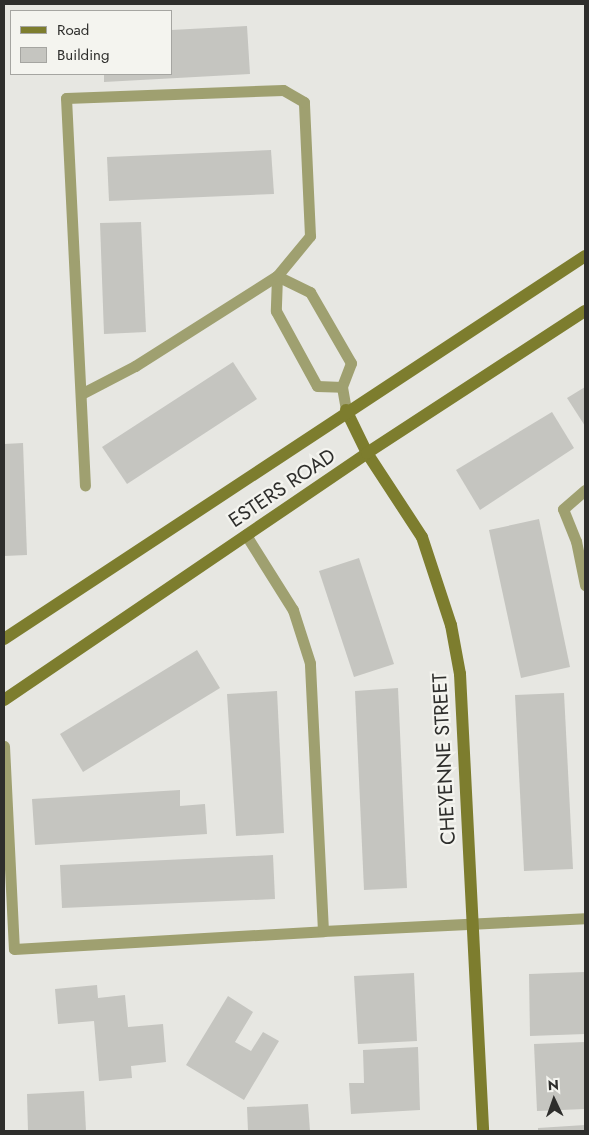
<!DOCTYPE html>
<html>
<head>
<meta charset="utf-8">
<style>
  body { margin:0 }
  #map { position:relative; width:589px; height:1135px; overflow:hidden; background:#e7e7e2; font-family:Jost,sans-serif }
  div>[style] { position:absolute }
  .building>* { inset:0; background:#c5c5c0 }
  .lane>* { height:11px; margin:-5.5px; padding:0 5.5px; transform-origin:5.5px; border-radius:5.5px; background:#9fa070 }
  .secondary>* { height:12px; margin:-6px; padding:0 6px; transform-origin:6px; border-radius:6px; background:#7d7d2e }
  span { translate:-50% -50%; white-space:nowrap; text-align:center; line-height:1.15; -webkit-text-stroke:4.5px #f4f4ef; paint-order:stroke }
  .street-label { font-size:20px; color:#2e2e2c }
  .frame { position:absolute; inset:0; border:5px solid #2e2e2c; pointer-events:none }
  .legend { position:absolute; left:10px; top:10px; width:162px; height:65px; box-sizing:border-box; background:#f4f4ef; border:1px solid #a5a5a1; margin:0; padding:6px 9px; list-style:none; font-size:15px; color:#2e2e2c }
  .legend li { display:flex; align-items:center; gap:10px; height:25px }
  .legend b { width:25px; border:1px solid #a5a5a1 }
  .north { position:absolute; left:529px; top:1075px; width:50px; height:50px; -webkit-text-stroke:4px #f4f4ef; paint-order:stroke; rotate:357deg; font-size:14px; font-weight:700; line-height:20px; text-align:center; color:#2e2e2c }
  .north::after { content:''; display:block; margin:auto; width:18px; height:22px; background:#2e2e2c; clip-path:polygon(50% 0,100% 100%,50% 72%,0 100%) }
</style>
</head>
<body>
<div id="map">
  <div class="building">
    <i style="clip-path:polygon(247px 26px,250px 74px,104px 82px,104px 74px,171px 74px,171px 30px)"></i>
    <i style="clip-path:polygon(271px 150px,274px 194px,109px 201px,107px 157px)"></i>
    <i style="clip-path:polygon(141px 222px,146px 332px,104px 334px,100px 223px)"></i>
    <i style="clip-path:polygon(233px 362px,257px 399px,127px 484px,102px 447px)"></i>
    <i style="clip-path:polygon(585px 387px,585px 426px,567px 398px)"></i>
    <i style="clip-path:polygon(552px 412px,574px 448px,480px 510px,456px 470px)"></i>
    <i style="clip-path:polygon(23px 443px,27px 555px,4px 556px,4px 444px)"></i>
    <i style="clip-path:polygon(539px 519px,570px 667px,521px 678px,489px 530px)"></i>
    <i style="clip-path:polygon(359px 558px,394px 664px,354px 677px,319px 571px)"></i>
    <i style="clip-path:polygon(197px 650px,220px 688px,83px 772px,60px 734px)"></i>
    <i style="clip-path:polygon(398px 688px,407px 888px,364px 890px,355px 691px)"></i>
    <i style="clip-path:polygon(277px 691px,284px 833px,236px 836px,227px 694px)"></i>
    <i style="clip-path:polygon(564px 693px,573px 869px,524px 871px,515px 695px)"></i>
    <i style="clip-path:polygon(180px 790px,180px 806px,205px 804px,207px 834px,35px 845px,32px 799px)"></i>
    <i style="clip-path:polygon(273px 855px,275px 899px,62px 908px,60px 865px)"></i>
    <i style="clip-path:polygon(585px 972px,585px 1034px,530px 1036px,529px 974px)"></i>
    <i style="clip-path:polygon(414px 973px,417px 1041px,358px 1044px,354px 976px)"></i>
    <i style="clip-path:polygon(97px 985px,98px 998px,125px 995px,128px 1027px,163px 1024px,166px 1062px,131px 1066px,132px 1078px,99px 1081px,94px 1021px,58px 1024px,55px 989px)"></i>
    <i style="clip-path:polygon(228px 996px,253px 1012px,235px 1042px,251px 1051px,263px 1032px,279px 1041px,244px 1100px,186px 1065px)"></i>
    <i style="clip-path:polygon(585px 1042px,585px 1109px,537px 1111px,534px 1044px)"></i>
    <i style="clip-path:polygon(418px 1047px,420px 1110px,351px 1114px,349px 1083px,364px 1083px,363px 1050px)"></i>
    <i style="clip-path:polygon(84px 1091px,86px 1131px,28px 1131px,27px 1094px)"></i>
    <i style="clip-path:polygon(308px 1104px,310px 1131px,248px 1131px,247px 1107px)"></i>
    <i style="clip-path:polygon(585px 1125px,585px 1131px,538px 1131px,538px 1128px)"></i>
  </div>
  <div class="lane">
    <i style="left:277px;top:276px;width:37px;rotate:26deg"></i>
    <i style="left:310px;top:292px;width:82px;rotate:60deg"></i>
    <i style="left:351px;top:363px;width:26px;rotate:111deg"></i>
    <i style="left:342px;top:387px;width:23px;rotate:80deg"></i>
    <i style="left:277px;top:276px;width:35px;rotate:92deg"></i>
    <i style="left:276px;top:311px;width:85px;rotate:61.3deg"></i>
    <i style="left:317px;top:386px;width:25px;rotate:2deg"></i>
    <i style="left:81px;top:394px;width:61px;rotate:-27.4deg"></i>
    <i style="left:135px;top:366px;width:168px;rotate:-32.4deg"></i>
    <i style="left:277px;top:276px;width:52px;rotate:-50.5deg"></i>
    <i style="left:310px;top:236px;width:134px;rotate:-92.6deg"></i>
    <i style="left:304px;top:102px;width:24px;rotate:-150deg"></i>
    <i style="left:283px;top:90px;width:217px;rotate:177.9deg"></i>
    <i style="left:66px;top:98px;width:388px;rotate:87.2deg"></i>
    <i style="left:585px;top:490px;width:29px;rotate:139deg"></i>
    <i style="left:563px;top:509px;width:35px;rotate:68deg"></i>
    <i style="left:576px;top:541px;width:45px;rotate:78.4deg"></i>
    <i style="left:4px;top:746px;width:203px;rotate:87.2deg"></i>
    <i style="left:14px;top:949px;width:310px;rotate:-3.3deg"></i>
    <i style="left:323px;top:931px;width:268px;rotate:-92.8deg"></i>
    <i style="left:310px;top:663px;width:56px;rotate:-107.8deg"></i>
    <i style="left:293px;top:610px;width:89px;rotate:-122.1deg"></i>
    <i style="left:323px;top:931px;width:262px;rotate:-2.8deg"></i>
  </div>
  <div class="secondary">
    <i style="left:346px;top:410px;width:48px;rotate:64deg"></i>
    <i style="left:367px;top:453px;width:100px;rotate:56.8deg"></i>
    <i style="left:422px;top:537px;width:93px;rotate:71.8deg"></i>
    <i style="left:451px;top:625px;width:50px;rotate:79.6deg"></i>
    <i style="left:460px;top:674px;width:458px;rotate:87.1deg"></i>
    <i style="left:4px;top:639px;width:696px;rotate:-33.39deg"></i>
    <i style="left:4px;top:700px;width:439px;rotate:-34.2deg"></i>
    <i style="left:367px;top:453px;width:260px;rotate:-33.1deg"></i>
  </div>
  <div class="street-label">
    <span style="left:282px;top:488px;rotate:-34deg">ESTERS ROAD</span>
    <span style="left:444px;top:759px;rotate:-93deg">CHEYENNE STREET</span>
  </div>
  <div class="frame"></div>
  <ul class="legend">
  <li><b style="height:6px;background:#7d7d2e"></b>Road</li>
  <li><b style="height:14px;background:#c5c5c0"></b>Building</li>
  </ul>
  <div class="north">N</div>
</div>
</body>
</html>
